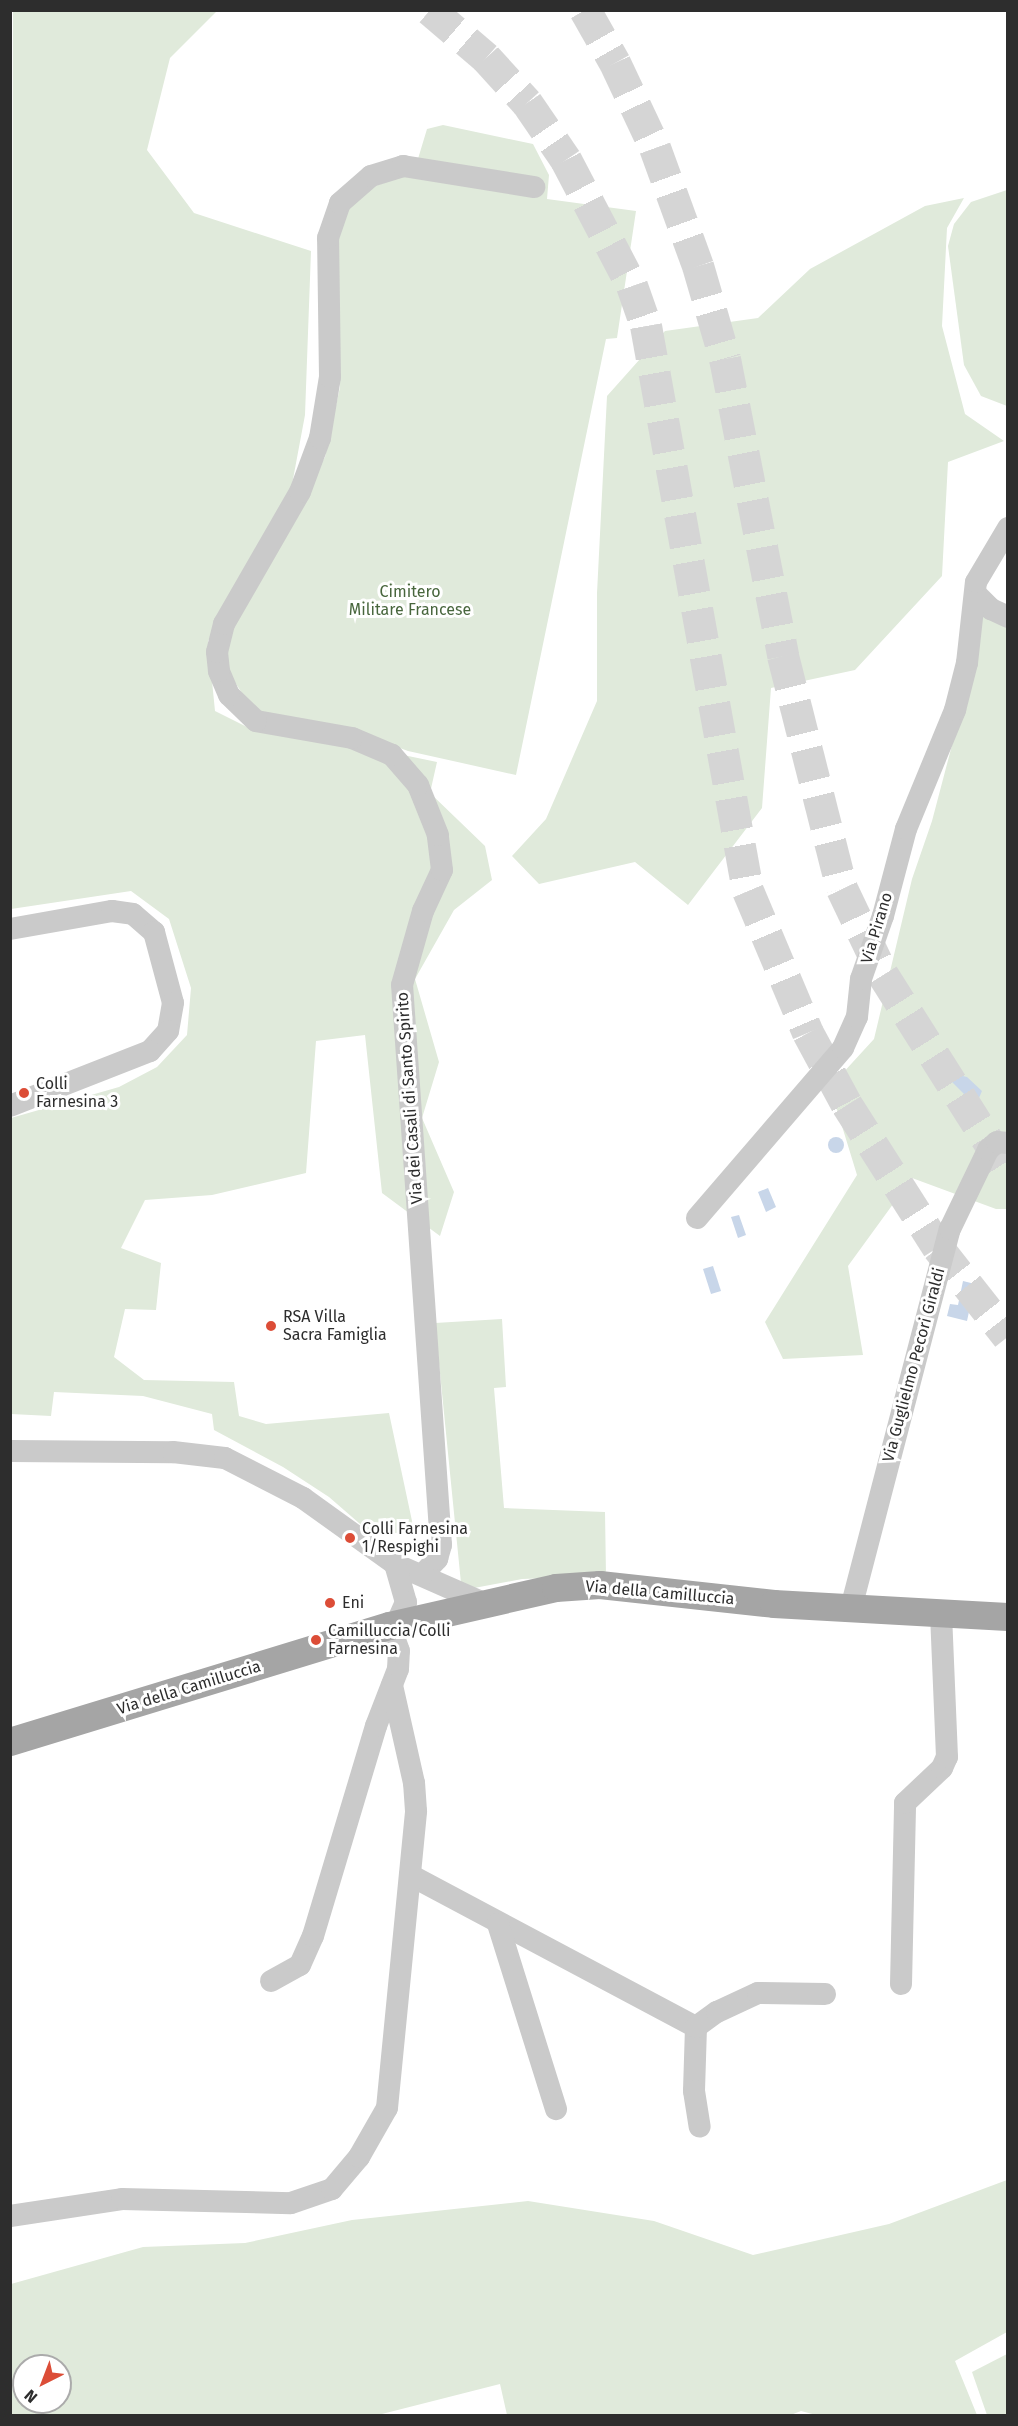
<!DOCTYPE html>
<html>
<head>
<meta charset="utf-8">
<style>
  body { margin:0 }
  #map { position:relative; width:1018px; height:2426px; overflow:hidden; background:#fff; font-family:"Fira Sans",sans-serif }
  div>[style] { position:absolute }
  .green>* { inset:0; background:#e0eadb }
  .water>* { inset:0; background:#c8d6e9 }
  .round { border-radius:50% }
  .highway-tunnel>* { height:32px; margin-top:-16px; transform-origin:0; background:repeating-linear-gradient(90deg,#d5d5d5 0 32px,transparent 0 48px) }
  .minor>* { height:22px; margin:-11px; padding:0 11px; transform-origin:11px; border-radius:11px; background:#cacaca }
  .major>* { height:28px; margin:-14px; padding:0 14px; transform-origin:14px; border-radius:14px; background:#a5a5a5 }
  .dots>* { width:16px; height:16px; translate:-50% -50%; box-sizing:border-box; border:3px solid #fff; border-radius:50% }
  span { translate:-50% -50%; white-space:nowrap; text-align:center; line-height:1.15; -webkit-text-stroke:6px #fff; paint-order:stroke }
  .park-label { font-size:16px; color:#48663d }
  .street-label { font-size:16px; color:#2d2d2d }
  .poi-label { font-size:16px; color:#2d2d2d }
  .left { translate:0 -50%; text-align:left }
  .frame { position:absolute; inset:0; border:12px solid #2d2d2d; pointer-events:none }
  .north { position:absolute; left:12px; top:2354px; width:60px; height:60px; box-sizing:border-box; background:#fff; border:2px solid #ababab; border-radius:50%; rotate:222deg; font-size:16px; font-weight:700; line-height:24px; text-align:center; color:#2d2d2d }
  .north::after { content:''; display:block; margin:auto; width:21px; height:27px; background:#dc4d37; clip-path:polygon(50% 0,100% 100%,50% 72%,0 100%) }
</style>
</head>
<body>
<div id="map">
  <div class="green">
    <i style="clip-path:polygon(13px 10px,217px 11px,170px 58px,147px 150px,194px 213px,311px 251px,305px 415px,288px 506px,208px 641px,215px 711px,251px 729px,331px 740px,437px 762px,430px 793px,485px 846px,492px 880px,454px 910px,415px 979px,439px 1062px,422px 1118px,454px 1192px,440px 1236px,382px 1193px,365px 1035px,316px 1041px,306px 1173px,212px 1195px,145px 1200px,121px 1248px,161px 1263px,156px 1310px,125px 1309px,114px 1357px,144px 1380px,234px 1382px,239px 1416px,266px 1424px,389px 1413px,415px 1535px,367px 1530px,329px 1497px,283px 1467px,214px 1430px,212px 1414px,143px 1396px,54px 1392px,51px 1416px,11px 1414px,11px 1118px,119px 1087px,157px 1067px,187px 1035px,191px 988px,169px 919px,131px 891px,11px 909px)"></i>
    <i style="clip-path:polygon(443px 125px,533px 144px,549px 175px,547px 199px,636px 211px,617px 338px,606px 339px,516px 775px,408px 751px,345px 728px,268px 716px,248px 702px,226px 669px,230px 631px,325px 457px,340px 387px,335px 249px,342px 218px,364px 190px,414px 172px,427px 129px)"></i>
    <i style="clip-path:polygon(1007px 190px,1008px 190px,1007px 406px,981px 396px,964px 365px,948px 246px,954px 224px,971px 202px)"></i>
    <i style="clip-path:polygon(964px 198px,947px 228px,942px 326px,965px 414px,1004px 441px,948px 462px,942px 576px,855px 670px,771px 688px,762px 808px,688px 905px,635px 862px,539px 884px,512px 856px,546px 819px,597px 701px,597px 593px,607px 396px,665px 331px,758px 318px,810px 269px,925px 206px)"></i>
    <i style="clip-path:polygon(982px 609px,1008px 620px,1007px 1209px,996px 1209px,912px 1178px,848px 1266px,863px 1355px,783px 1359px,765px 1322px,857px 1175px,830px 1087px,874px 1039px,912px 879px,932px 821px,976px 654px)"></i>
    <i style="clip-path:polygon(502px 1319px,506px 1387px,494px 1388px,504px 1508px,605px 1512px,606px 1576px,522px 1579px,474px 1588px,461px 1583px,435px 1323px)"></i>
    <i style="clip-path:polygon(evenodd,1007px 2180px,1007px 2332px,955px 2361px,977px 2415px,820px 2416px,801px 2411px,788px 2416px,507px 2415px,500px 2384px,378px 2415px,11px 2415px,11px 2284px,143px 2247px,245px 2243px,352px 2220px,528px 2201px,654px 2221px,753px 2255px,889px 2224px,1007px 2180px,24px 2366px,60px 2366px,60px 2402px,24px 2402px,24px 2366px)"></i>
    <i style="clip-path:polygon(1007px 2354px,1007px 2415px,987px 2415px,972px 2372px)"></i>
  </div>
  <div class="water">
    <i style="clip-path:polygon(950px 1073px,967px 1077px,982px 1091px,979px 1098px,972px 1097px,964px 1105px,965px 1095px,948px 1078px)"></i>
    <i class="round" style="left:828px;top:1137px;width:16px;height:16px"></i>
    <i style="clip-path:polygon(768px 1188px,776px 1207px,766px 1212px,758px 1192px)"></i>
    <i style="clip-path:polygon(739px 1215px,746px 1235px,738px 1238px,731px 1217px)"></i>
    <i style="clip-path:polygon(713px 1266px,721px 1291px,711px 1294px,703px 1269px)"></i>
    <i style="clip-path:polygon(963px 1281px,975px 1284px,967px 1321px,947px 1316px,950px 1304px,958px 1305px)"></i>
  </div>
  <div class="highway-tunnel">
    <i style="left:430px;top:10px;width:74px;rotate:40.6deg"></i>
    <i style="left:486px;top:58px;width:61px;rotate:47.7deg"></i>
    <i style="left:527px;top:103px;width:69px;rotate:55.6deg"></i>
    <i style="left:566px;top:160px;width:142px;rotate:62.4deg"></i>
    <i style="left:632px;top:286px;width:42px;rotate:70.7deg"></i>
    <i style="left:646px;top:326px;width:574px;rotate:79.77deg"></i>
    <i style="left:748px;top:891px;width:154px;rotate:67.1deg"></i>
    <i style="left:808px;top:1033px;width:82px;rotate:61.6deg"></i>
    <i style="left:847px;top:1105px;width:169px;rotate:57.5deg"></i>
    <i style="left:938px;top:1248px;width:113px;rotate:51.8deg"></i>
    <i style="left:585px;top:10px;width:61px;rotate:60.5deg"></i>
    <i style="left:615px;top:63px;width:94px;rotate:64.8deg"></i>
    <i style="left:655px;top:148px;width:126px;rotate:70deg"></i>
    <i style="left:698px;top:266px;width:97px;rotate:73.8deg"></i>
    <i style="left:725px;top:359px;width:303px;rotate:78.9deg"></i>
    <i style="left:783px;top:656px;width:240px;rotate:75.8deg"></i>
    <i style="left:842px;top:889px;width:95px;rotate:64.5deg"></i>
    <i style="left:883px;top:975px;width:234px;rotate:57.7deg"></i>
  </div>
  <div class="minor">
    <i style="left:977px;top:595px;width:20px;rotate:45deg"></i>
    <i style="left:991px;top:609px;width:19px;rotate:25deg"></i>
    <i style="left:10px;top:929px;width:104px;rotate:-10deg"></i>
    <i style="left:112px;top:911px;width:21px;rotate:8deg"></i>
    <i style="left:133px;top:914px;width:28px;rotate:41deg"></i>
    <i style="left:154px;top:932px;width:73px;rotate:75deg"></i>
    <i style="left:173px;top:1003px;width:28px;rotate:100deg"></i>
    <i style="left:168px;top:1031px;width:27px;rotate:132deg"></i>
    <i style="left:150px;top:1051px;width:150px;rotate:158.6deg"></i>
    <i style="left:697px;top:1218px;width:224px;rotate:-49.3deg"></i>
    <i style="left:843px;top:1048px;width:34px;rotate:-66deg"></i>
    <i style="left:857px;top:1017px;width:38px;rotate:-84deg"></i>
    <i style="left:861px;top:979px;width:67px;rotate:-70.8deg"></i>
    <i style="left:883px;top:916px;width:90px;rotate:-75.2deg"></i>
    <i style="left:906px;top:829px;width:129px;rotate:-67.6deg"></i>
    <i style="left:955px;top:710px;width:49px;rotate:-75.7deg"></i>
    <i style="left:967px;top:663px;width:81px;rotate:-83.7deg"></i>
    <i style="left:976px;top:582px;width:63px;rotate:-59.3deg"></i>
    <i style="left:10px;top:1451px;width:163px;rotate:0.4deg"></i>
    <i style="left:173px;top:1452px;width:52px;rotate:6.6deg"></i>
    <i style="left:225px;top:1458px;width:88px;rotate:27.1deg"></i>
    <i style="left:303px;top:1498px;width:113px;rotate:35.7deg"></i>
    <i style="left:395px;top:1564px;width:94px;rotate:23.8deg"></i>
    <i style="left:395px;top:1564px;width:40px;rotate:74deg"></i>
    <i style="left:406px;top:1602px;width:24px;rotate:114deg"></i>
    <i style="left:423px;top:1574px;width:21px;rotate:-47deg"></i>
    <i style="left:437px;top:1559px;width:15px;rotate:-74deg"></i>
    <i style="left:441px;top:1545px;width:561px;rotate:-93.98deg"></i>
    <i style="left:402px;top:985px;width:77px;rotate:-74.2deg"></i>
    <i style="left:423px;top:911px;width:45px;rotate:-65.1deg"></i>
    <i style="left:442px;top:870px;width:35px;rotate:-97deg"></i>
    <i style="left:438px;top:835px;width:54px;rotate:-111.8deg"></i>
    <i style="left:418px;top:785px;width:40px;rotate:-131deg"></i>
    <i style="left:392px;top:755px;width:43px;rotate:-157deg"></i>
    <i style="left:352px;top:738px;width:97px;rotate:-170deg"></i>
    <i style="left:256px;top:721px;width:37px;rotate:-136deg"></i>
    <i style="left:229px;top:695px;width:26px;rotate:-113deg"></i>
    <i style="left:219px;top:671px;width:19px;rotate:-96deg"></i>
    <i style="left:217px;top:652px;width:29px;rotate:-76deg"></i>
    <i style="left:224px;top:624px;width:152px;rotate:-60.1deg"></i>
    <i style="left:300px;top:492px;width:58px;rotate:-69.7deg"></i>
    <i style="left:320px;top:438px;width:62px;rotate:-80.7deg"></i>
    <i style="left:330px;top:377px;width:139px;rotate:-90.8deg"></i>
    <i style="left:328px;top:238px;width:37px;rotate:-71deg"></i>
    <i style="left:340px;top:203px;width:41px;rotate:-41.1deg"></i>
    <i style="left:371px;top:176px;width:34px;rotate:-17deg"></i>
    <i style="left:403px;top:166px;width:133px;rotate:9.1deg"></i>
    <i style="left:851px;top:1608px;width:392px;rotate:-75.4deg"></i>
    <i style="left:950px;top:1229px;width:88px;rotate:-64.3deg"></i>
    <i style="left:988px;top:1150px;width:12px;rotate:-42deg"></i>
    <i style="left:997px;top:1142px;width:11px;rotate:5deg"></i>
    <i style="left:410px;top:1875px;width:324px;rotate:28deg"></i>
    <i style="left:696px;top:2027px;width:64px;rotate:91.8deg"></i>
    <i style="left:694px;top:2091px;width:36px;rotate:81deg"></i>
    <i style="left:498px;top:1924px;width:194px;rotate:72.6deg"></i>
    <i style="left:271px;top:1981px;width:33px;rotate:-29deg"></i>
    <i style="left:300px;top:1965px;width:32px;rotate:-66deg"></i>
    <i style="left:313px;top:1936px;width:219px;rotate:-73.3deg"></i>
    <i style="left:376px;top:1726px;width:61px;rotate:-68.9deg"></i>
    <i style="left:398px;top:1669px;width:18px;rotate:-87deg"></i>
    <i style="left:399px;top:1651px;width:27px;rotate:-110deg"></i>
    <i style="left:901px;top:1984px;width:181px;rotate:-88.7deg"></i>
    <i style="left:905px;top:1803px;width:51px;rotate:-43.4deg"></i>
    <i style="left:942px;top:1768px;width:12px;rotate:-66deg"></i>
    <i style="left:947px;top:1757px;width:144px;rotate:-92.4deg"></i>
    <i style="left:696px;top:2027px;width:26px;rotate:-36deg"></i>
    <i style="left:717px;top:2012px;width:45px;rotate:-24.9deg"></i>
    <i style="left:758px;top:1993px;width:67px;rotate:0.9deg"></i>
    <i style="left:10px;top:2216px;width:113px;rotate:-8.6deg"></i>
    <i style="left:122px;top:2199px;width:169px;rotate:1.4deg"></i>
    <i style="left:291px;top:2203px;width:43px;rotate:-18.9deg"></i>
    <i style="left:332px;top:2189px;width:42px;rotate:-49.8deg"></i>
    <i style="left:359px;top:2157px;width:56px;rotate:-60.3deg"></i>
    <i style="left:387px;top:2108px;width:298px;rotate:-84.4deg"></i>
    <i style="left:416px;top:1811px;width:28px;rotate:-94deg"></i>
    <i style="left:414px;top:1783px;width:100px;rotate:-102.7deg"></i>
  </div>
  <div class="major">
    <i style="left:10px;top:1742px;width:397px;rotate:-17deg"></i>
    <i style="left:390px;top:1626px;width:170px;rotate:-12.9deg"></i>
    <i style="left:556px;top:1588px;width:44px;rotate:-3.9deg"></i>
    <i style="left:600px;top:1585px;width:175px;rotate:6.2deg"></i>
    <i style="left:774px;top:1604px;width:234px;rotate:3.2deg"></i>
  </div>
  <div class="dots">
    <i style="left:24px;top:1093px;background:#dc4d37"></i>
    <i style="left:271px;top:1326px;background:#dc4d37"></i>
    <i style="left:350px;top:1538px;background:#dc4d37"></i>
    <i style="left:330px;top:1603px;background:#dc4d37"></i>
    <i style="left:316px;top:1640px;background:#dc4d37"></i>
  </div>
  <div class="park-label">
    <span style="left:410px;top:601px">Cimitero<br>Militare Francese</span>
  </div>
  <div class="street-label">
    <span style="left:877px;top:928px;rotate:-73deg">Via Pirano</span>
    <span style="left:410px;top:1098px;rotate:-94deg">Via dei Casali di Santo Spirito</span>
    <span style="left:914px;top:1365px;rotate:-75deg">Via Guglielmo Pecori Giraldi</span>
    <span style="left:660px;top:1593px;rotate:5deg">Via della Camilluccia</span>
    <span style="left:189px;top:1688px;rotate:-17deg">Via della Camilluccia</span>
  </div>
  <div class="poi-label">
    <span class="left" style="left:36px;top:1093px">Colli<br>Farnesina 3</span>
    <span class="left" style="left:283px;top:1326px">RSA Villa<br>Sacra Famiglia</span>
    <span class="left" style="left:362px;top:1538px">Colli Farnesina<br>1/Respighi</span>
    <span class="left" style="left:342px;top:1603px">Eni</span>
    <span class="left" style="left:328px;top:1640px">Camilluccia/Colli<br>Farnesina</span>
  </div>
  <div class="frame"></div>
  <div class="north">N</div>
</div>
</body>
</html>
